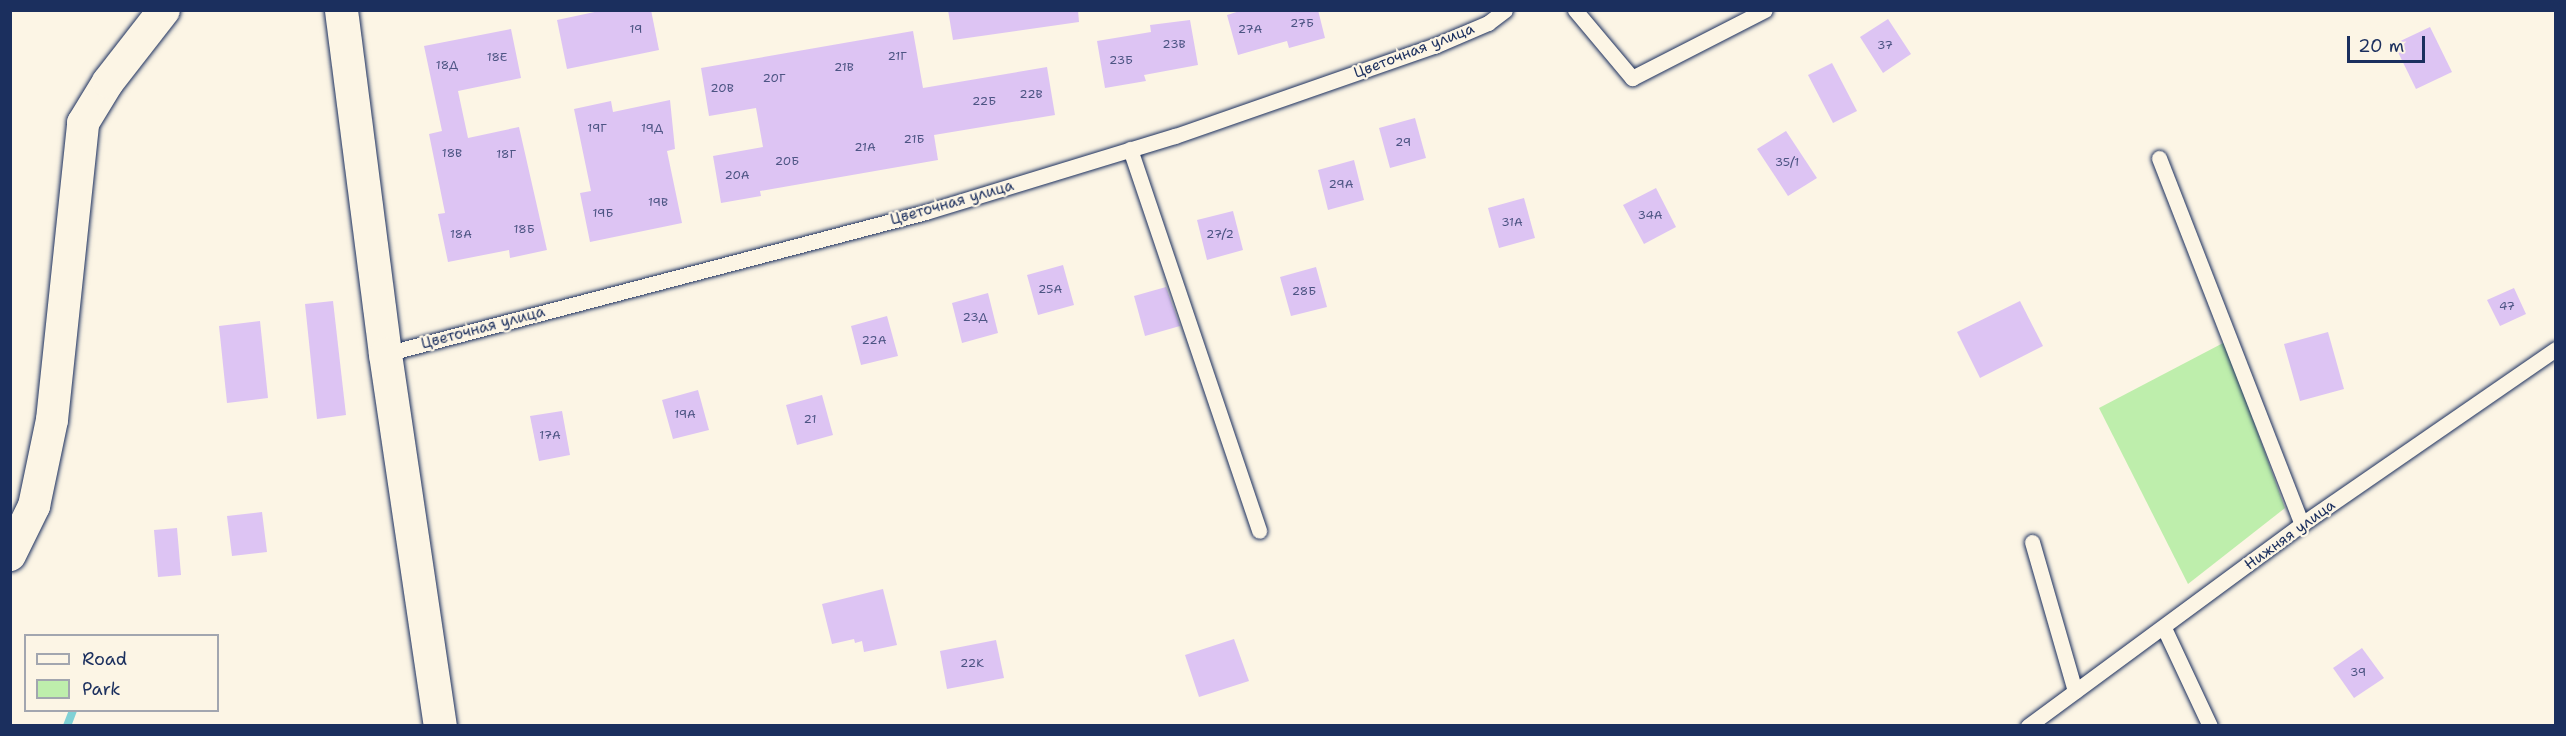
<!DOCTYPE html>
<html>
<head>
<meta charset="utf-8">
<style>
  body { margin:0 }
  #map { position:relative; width:2566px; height:736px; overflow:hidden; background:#fcf5e5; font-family:"Shantell Sans",sans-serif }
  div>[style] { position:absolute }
  .green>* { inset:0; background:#beeeac }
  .stream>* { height:8px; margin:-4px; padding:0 4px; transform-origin:4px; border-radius:4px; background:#7fd1d5 }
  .building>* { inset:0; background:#ddc4f3 }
  .roads { filter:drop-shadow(0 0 2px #1b2f5e) drop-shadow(0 0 2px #1b2f5e) }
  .lane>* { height:15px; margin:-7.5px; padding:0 7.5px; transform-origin:7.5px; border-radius:7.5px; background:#fcf5e5 }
  .street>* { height:32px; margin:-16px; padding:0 16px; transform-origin:16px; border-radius:16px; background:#fcf5e5 }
  .secondary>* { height:33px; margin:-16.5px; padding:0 16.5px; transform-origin:16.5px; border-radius:16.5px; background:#fcf5e5 }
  span { translate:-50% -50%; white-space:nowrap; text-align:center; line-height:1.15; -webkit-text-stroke:4.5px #fcf5e5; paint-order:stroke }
  .number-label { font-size:12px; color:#4c5483 }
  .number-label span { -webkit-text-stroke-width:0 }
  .street-label { font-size:15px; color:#1b2f5e }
  .frame { position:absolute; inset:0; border:12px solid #1b2f5e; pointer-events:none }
  .legend { position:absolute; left:24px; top:634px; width:195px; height:78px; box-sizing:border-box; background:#fcf5e5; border:2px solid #a2a6af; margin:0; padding:8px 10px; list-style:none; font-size:18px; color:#1b2f5e }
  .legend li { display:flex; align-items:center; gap:12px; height:30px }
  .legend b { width:30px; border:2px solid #a2a6af }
  .scale { position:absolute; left:2347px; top:36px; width:78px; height:27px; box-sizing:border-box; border:3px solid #1b2f5e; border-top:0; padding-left:8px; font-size:18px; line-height:21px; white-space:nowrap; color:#1b2f5e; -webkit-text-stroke:4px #fcf5e5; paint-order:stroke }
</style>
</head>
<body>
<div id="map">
  <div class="green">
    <i style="clip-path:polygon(2225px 342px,2285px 508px,2188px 584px,2099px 408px)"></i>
  </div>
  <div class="stream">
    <i style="left:67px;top:726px;width:17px;rotate:-69deg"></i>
  </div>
  <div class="building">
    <i style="clip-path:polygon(604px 10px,651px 10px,659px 50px,567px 69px,557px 20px)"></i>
    <i style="clip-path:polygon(948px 10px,1078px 10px,1079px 22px,953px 40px)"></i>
    <i style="clip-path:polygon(1243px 10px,1318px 10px,1325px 38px,1289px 48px,1287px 41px,1238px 55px,1227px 15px)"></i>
    <i style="clip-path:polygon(1888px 19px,1911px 54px,1883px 73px,1860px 37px)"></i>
    <i style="clip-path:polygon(1190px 20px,1198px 65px,1144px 75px,1146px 81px,1105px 88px,1097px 41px,1151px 32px,1150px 25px)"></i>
    <i style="clip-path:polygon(2430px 27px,2452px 72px,2416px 89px,2394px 44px)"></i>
    <i style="clip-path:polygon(511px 29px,521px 78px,458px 91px,468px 138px,519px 127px,547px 250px,510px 258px,509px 250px,448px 262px,438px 214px,445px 213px,429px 134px,442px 131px,424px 46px)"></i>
    <i style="clip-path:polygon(913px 31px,923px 88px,1047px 67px,1055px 115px,934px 135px,938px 160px,760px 191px,761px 196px,721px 203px,713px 156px,763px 147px,756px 108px,709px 116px,701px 68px)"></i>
    <i style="clip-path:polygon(1832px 63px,1857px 111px,1833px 123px,1808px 75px)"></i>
    <i style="clip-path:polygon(670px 100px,675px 149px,667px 151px,682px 223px,590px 242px,580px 193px,591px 191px,574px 109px,611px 101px,613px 112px)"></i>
    <i style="clip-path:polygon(1415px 118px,1426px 158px,1390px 168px,1379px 128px)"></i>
    <i style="clip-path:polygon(1786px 131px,1817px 178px,1788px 196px,1757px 149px)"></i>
    <i style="clip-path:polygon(1354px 160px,1364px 200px,1328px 210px,1318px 170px)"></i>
    <i style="clip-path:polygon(1656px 188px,1676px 227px,1644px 244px,1623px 205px)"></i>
    <i style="clip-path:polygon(1524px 198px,1535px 238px,1499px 248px,1488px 208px)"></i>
    <i style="clip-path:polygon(1233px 211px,1243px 250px,1207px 260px,1197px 220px)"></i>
    <i style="clip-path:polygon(1063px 265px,1074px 305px,1038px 315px,1027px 275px)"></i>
    <i style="clip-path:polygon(1316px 267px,1327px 307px,1291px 316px,1280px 277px)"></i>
    <i style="clip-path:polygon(1166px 287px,1180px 326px,1145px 336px,1134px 296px)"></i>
    <i style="clip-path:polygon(2514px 288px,2526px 314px,2500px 326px,2487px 300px)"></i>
    <i style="clip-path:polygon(988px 293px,998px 333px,962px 343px,952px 303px)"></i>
    <i style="clip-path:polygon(333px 301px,346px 415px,317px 419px,305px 304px)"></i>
    <i style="clip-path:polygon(2020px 301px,2043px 346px,1980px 378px,1957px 332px)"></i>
    <i style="clip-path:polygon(887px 316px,898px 356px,861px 365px,851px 326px)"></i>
    <i style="clip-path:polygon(260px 321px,268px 398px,227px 403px,219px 326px)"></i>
    <i style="clip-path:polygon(2328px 332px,2344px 389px,2300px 401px,2284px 344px)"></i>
    <i style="clip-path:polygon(698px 390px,709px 430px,673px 439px,662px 400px)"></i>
    <i style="clip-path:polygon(822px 395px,833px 435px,797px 445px,786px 405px)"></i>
    <i style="clip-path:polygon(562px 411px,570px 455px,539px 461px,530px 416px)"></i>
    <i style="clip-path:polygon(262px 512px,267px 552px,232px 556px,227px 516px)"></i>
    <i style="clip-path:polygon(177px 528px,181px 575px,158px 577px,154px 530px)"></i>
    <i style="clip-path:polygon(883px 589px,897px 645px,864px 652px,862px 641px,855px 643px,854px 639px,832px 644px,822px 604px)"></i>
    <i style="clip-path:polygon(1234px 639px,1249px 681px,1199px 697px,1185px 655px)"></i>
    <i style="clip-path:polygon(996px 640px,1004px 678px,947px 689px,940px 651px)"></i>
    <i style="clip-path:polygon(2362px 648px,2384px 678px,2354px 698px,2333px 668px)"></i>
  </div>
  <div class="roads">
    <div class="lane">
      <i style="left:1575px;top:10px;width:89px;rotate:50deg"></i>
      <i style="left:1632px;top:78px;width:149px;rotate:-27.1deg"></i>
      <i style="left:1130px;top:149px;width:403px;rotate:71.3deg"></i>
      <i style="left:2159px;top:158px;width:393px;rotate:68.7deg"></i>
      <i style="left:385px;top:354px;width:559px;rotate:-14.71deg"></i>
      <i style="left:926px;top:212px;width:260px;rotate:-17deg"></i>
      <i style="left:1175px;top:136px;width:274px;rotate:-19.2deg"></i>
      <i style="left:1434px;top:46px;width:59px;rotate:-23.1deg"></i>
      <i style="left:1488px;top:23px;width:21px;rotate:-37deg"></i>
      <i style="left:2032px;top:542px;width:155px;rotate:73.9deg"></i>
      <i style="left:2164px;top:628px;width:108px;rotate:64.9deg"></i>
      <i style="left:2028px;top:726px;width:340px;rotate:-36.4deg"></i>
      <i style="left:2302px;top:524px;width:308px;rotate:-34.6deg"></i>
    </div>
    <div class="street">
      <i style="left:10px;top:555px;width:55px;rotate:-63.9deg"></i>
      <i style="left:34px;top:506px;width:88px;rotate:-78.2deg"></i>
      <i style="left:52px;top:420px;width:299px;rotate:-84deg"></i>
      <i style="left:83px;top:123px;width:48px;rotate:-58.6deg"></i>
      <i style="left:108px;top:82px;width:91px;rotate:-52.1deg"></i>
    </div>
    <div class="secondary">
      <i style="left:341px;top:10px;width:347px;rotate:82.7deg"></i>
      <i style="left:385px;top:354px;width:376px;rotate:81.6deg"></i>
    </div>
  </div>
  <div class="number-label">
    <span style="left:1302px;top:24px">27Б</span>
    <span style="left:636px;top:30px">19</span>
    <span style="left:1250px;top:30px">27А</span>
    <span style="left:1174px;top:45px">23В</span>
    <span style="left:1885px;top:46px">37</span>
    <span style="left:897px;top:57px">21Г</span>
    <span style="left:497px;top:58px">18Е</span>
    <span style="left:1121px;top:61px">23Б</span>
    <span style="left:447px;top:66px">18Д</span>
    <span style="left:844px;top:68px">21В</span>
    <span style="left:774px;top:79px">20Г</span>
    <span style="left:722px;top:89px">20В</span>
    <span style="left:1031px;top:95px">22В</span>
    <span style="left:984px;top:102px">22Б</span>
    <span style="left:597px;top:129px">19Г</span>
    <span style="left:652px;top:129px">19Д</span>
    <span style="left:914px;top:140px">21Б</span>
    <span style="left:1403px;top:143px">29</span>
    <span style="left:865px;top:148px">21А</span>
    <span style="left:452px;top:154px">18В</span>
    <span style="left:506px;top:155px">18Г</span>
    <span style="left:787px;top:162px">20Б</span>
    <span style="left:1787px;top:163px">35/1</span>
    <span style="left:737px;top:176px">20А</span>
    <span style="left:1341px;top:185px">29А</span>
    <span style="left:658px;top:203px">19В</span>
    <span style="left:603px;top:214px">19Б</span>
    <span style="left:1650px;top:216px">34А</span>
    <span style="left:1512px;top:223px">31А</span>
    <span style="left:524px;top:230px">18Б</span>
    <span style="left:461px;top:235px">18А</span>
    <span style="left:1220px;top:235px">27/2</span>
    <span style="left:1050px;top:290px">25А</span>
    <span style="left:1304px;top:292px">28Б</span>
    <span style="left:2507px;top:307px">47</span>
    <span style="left:975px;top:318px">23Д</span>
    <span style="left:874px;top:341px">22А</span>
    <span style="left:685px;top:415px">19А</span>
    <span style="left:810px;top:420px">21</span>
    <span style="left:550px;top:436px">17А</span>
    <span style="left:972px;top:664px">22К</span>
    <span style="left:2358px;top:673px">39</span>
  </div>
  <div class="street-label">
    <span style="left:1414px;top:51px;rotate:-21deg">Цветочная улица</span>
    <span style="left:952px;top:203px;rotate:-16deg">Цветочная улица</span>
    <span style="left:483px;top:328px;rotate:-15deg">Цветочная улица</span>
    <span style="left:2290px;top:535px;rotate:-36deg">Нижняя улица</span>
  </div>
  <div class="frame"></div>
  <ul class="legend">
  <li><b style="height:8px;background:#fcf5e5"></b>Road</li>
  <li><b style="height:16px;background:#beeeac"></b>Park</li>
  </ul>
  <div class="scale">20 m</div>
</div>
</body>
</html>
